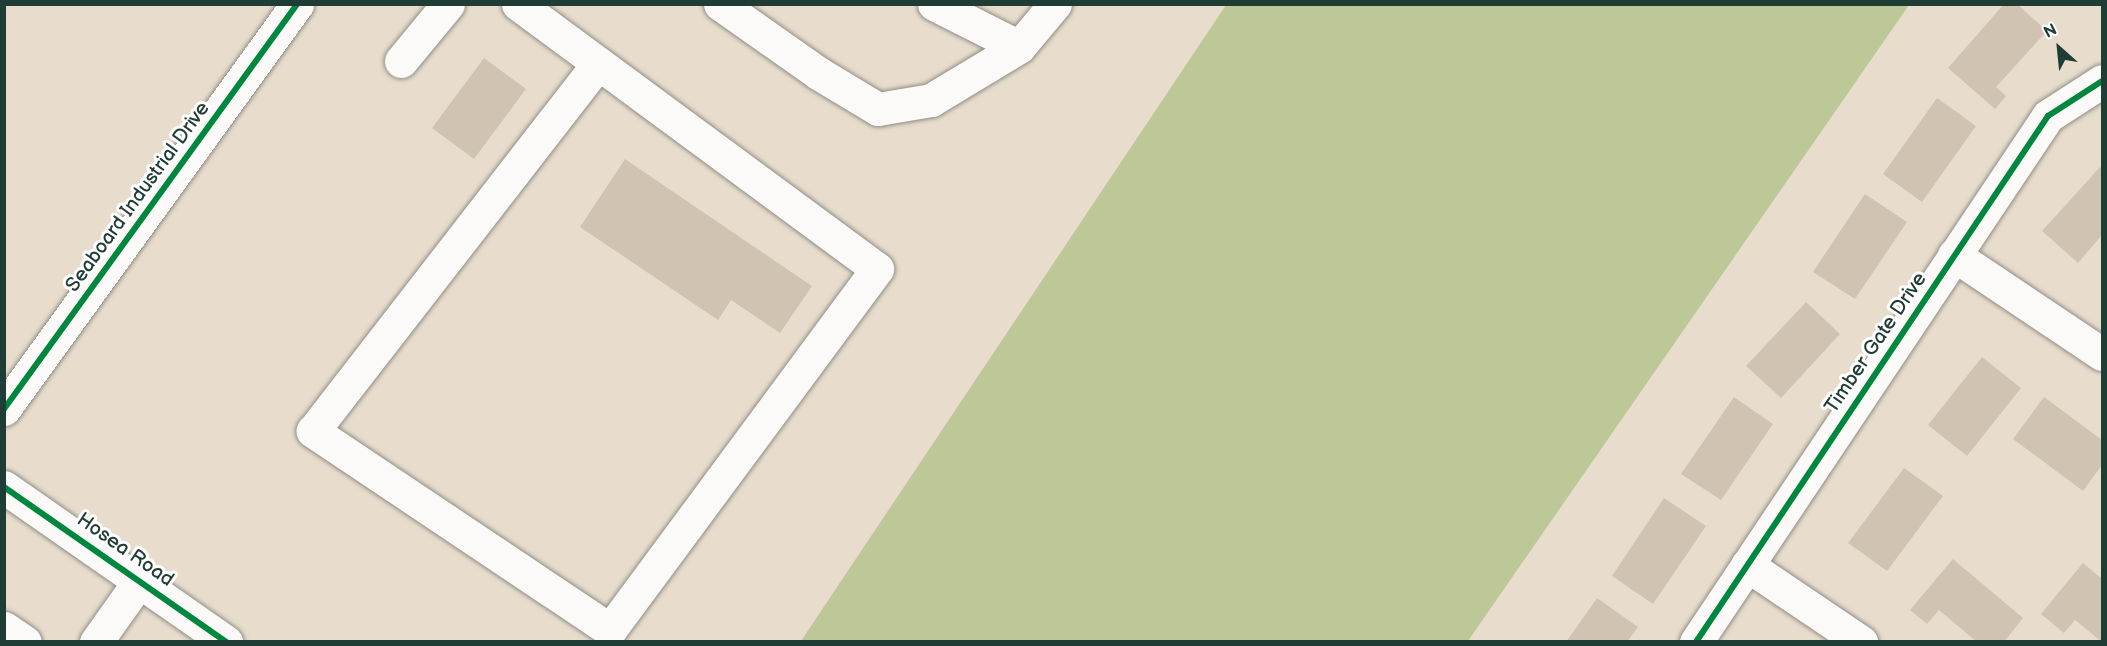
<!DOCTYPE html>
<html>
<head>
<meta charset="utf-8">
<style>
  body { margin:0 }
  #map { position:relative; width:2107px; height:646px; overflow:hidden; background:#e8ddcd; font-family:"Balsamiq Sans",sans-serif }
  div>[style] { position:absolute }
  .forest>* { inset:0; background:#bcc897 }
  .building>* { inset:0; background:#d1c3b2 }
  .roads { filter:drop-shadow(0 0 2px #8f8e85) drop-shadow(0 0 2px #8f8e85) }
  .minor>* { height:33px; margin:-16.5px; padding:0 16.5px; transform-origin:16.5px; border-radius:16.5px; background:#fcfaf8 }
  .cycleway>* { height:6px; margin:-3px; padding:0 3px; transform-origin:3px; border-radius:3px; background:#00873e }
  span { translate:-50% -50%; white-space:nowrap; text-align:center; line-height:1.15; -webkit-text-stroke:6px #fff; paint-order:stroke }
  .street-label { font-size:20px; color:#1f3d34 }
  .frame { position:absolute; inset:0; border:6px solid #1f3d34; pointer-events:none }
  .north { position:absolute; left:2029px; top:18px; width:60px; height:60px; -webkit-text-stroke:4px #fff; paint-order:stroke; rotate:333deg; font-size:16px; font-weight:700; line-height:24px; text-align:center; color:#1f3d34 }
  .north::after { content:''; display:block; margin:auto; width:21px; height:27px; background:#1f3d34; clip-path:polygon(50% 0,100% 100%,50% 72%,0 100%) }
</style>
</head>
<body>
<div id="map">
  <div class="forest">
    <i style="clip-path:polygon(1226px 5px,1909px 5px,1468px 641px,801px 641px)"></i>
  </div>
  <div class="building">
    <i style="clip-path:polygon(2004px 4px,2017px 4px,2047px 31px,1996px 87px,2006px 96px,1995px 109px,1948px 68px)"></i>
    <i style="clip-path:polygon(484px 58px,526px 89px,474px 159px,432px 128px)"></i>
    <i style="clip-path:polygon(1937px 98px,1976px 126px,1922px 202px,1883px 174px)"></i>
    <i style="clip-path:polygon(625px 159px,812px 286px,780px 333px,731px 300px,718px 320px,580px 227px)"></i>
    <i style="clip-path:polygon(2100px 167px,2102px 169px,2102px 235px,2078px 263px,2042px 231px)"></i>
    <i style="clip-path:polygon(1865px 194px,1907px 222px,1855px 299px,1813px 272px)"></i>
    <i style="clip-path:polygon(1806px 302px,1840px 334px,1781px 398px,1746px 366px)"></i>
    <i style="clip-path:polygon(1982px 357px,2021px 388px,1967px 456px,1928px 425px)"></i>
    <i style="clip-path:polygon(1734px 397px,1773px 424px,1721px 500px,1681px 474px)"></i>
    <i style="clip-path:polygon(2044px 397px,2102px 440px,2102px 465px,2083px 491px,2013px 439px)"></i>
    <i style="clip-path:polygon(1904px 468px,1943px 496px,1887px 571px,1848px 543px)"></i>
    <i style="clip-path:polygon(1664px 498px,1706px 526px,1653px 604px,1612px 576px)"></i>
    <i style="clip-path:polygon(1953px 559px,2023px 618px,2004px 642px,1977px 642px,1939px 610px,1927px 624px,1910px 610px)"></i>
    <i style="clip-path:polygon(2083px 563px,2102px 579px,2102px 642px,2075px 620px,2064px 633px,2041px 614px)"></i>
    <i style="clip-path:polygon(1597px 598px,1638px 627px,1627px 642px,1566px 642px)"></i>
  </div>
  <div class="roads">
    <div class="minor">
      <i style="left:518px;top:4px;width:446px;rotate:36.4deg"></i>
      <i style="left:877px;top:269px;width:449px;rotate:126.5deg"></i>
      <i style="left:610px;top:630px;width:358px;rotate:-146.2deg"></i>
      <i style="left:313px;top:431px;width:465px;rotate:-52.2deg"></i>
      <i style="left:720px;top:4px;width:120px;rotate:35.1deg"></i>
      <i style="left:818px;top:73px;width:70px;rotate:31deg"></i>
      <i style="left:878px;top:109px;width:54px;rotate:-9.6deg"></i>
      <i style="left:931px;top:100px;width:103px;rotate:-31.1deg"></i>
      <i style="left:1019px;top:47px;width:56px;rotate:-50.1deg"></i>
      <i style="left:934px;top:4px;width:95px;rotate:26.8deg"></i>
      <i style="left:401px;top:61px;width:74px;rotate:-50.5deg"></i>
      <i style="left:1954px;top:255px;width:178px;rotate:33.8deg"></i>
      <i style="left:4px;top:409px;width:500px;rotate:-54.1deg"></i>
      <i style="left:4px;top:487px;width:271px;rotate:34.9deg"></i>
      <i style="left:1747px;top:565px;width:138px;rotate:34deg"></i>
      <i style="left:4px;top:628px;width:25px;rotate:34deg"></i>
      <i style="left:96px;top:642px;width:76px;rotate:-54.6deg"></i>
      <i style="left:1696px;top:642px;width:633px;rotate:-56.21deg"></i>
      <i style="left:2048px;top:116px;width:64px;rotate:-32.9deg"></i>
    </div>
  </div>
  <div class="cycleway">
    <i style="left:4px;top:409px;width:500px;rotate:-54.1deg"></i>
    <i style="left:4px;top:487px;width:271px;rotate:34.9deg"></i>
    <i style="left:1696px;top:642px;width:633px;rotate:-56.21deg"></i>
    <i style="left:2048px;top:116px;width:64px;rotate:-32.9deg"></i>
  </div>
  <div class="street-label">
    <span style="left:138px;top:197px;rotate:-54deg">Seaboard Industrial Drive</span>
    <span style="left:1876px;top:343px;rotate:-56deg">Timber Gate Drive</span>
    <span style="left:125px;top:550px;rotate:35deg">Hosea Road</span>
  </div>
  <div class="frame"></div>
  <div class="north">N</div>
</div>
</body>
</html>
